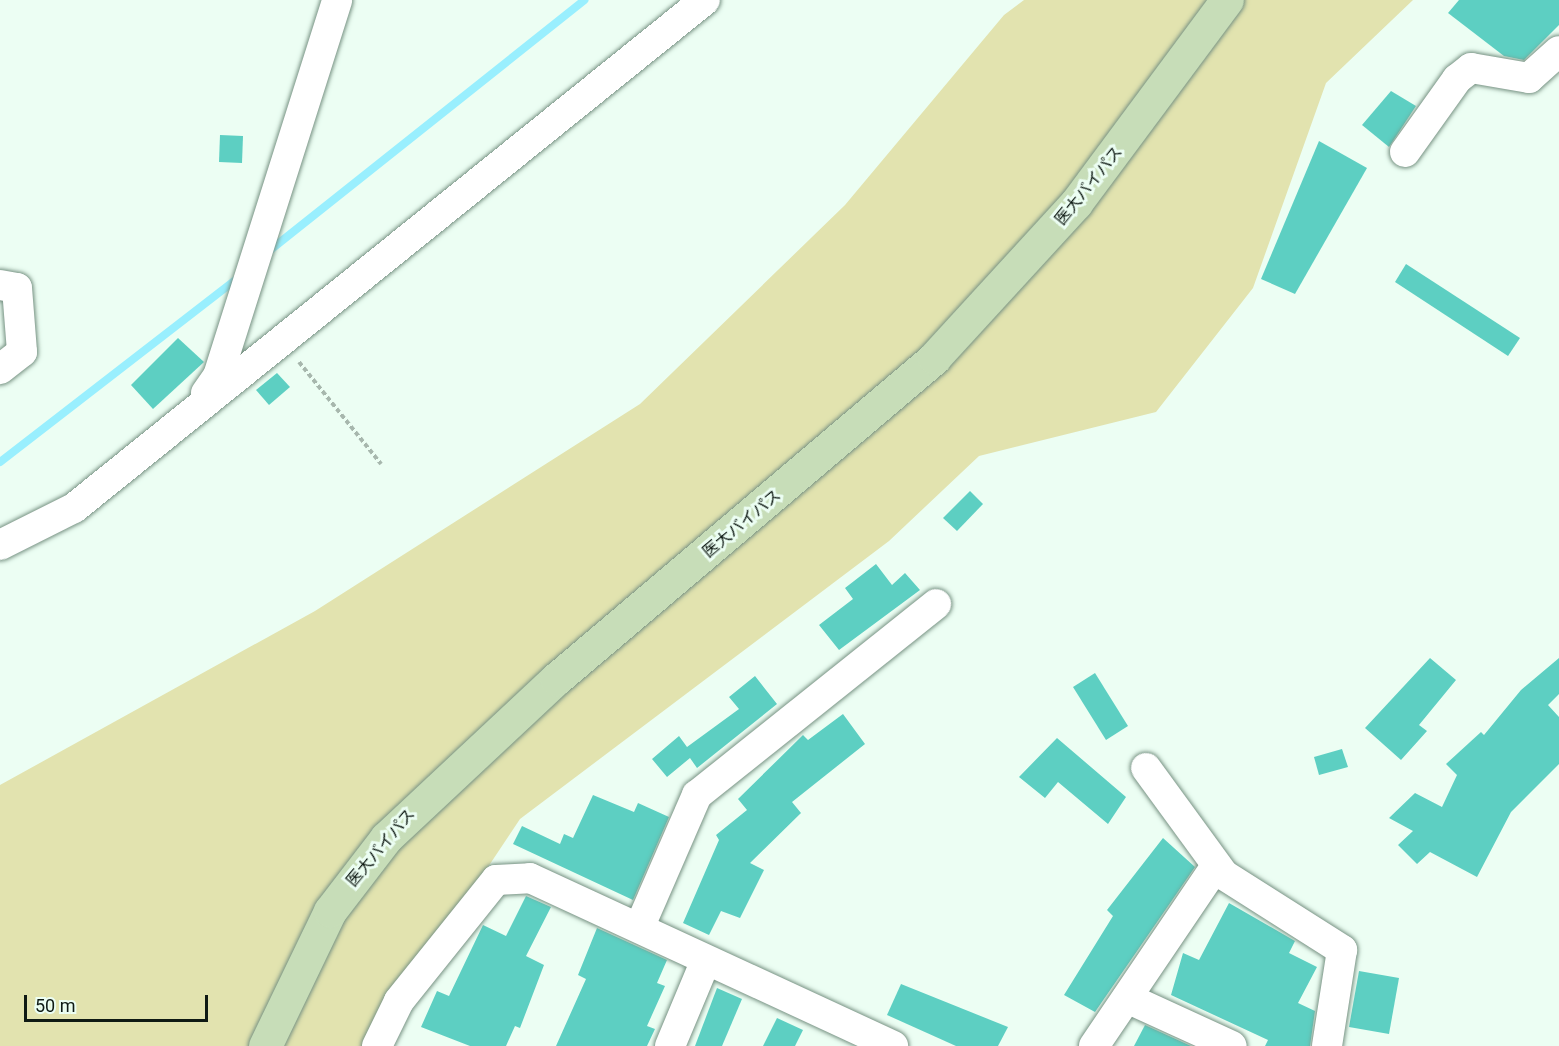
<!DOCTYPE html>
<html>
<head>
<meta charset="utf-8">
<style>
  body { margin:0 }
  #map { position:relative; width:1559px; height:1046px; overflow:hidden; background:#ecfef3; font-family:Roboto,"Noto Sans JP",sans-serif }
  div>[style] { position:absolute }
  .green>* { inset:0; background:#e2e3af }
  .stream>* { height:8px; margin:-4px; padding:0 4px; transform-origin:4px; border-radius:4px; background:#99effe }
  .building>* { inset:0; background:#5dcfc2 }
  .path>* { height:4px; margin-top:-2px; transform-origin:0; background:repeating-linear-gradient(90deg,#a7b7ad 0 4.5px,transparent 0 7.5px) }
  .roads { filter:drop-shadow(0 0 2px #779283) drop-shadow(0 0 2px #779283) }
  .minor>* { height:30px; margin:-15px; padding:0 15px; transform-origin:15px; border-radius:15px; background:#fff }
  .major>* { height:33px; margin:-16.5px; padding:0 16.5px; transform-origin:16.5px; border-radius:16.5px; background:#c7ddb8 }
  span { translate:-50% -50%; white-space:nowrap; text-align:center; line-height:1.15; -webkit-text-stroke:6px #ecfef3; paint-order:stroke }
  .street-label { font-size:16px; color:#0f1a14 }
  .scale { position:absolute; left:24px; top:995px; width:184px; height:27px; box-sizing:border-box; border:3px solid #0f1a14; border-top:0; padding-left:8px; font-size:18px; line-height:21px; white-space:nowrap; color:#0f1a14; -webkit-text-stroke:4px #ecfef3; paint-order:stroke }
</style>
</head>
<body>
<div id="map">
  <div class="green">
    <i style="clip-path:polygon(1024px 0,1413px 0,1326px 83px,1253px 288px,1156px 412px,979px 456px,889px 541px,520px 819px,488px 867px,496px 880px,372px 1046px,0 1046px,0 785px,315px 611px,640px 404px,845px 205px,1004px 15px)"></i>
  </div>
  <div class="stream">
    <i style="left:269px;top:251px;width:403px;rotate:-38.5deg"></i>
    <i style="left:0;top:462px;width:301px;rotate:-37.7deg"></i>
  </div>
  <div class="building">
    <i style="clip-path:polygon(1459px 0,1559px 0,1559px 25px,1524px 60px,1504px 56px,1448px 13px)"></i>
    <i style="clip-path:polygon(1391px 91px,1416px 106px,1389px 147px,1362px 125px)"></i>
    <i style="clip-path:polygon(220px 135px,243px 136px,242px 163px,219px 162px)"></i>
    <i style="clip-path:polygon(1319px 141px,1367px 168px,1295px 294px,1261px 279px)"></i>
    <i style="clip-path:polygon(1406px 264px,1520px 338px,1508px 356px,1395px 282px)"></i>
    <i style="clip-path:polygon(178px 338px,204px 362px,153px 409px,131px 385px)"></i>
    <i style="clip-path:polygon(277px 373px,290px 387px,269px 405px,256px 390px)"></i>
    <i style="clip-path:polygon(970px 491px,983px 504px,957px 531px,943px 518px)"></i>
    <i style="clip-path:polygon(876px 564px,892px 585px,905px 573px,920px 590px,839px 650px,819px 625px,853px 599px,845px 588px)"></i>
    <i style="clip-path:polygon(1430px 658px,1456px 680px,1419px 725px,1427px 731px,1401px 760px,1365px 728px)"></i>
    <i style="clip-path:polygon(1559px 658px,1559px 694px,1548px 705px,1559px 717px,1559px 764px,1511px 812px,1477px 877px,1430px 852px,1417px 864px,1398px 845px,1413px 831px,1389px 818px,1415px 793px,1442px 807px,1457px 775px,1446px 764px,1481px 732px,1484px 735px,1521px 690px)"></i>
    <i style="clip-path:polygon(1095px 673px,1128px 726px,1106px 740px,1073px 687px)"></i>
    <i style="clip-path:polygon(755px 676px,777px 704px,697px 768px,690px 758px,667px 777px,652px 759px,679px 736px,687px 747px,739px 709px,729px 697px)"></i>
    <i style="clip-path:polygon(843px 714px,865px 744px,792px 802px,801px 813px,750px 863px,764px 870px,740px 918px,721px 911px,709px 935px,683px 923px,719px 840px,716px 835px,747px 810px,738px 799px,803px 735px,808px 740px)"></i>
    <i style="clip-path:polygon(1057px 738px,1126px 797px,1108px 824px,1058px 782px,1045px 798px,1019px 777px)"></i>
    <i style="clip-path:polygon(1342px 749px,1348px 767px,1319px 775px,1314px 757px)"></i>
    <i style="clip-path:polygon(593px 795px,634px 812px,638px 803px,669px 817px,633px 900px,513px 844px,522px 826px,560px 844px,564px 834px,573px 838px)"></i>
    <i style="clip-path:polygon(1163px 838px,1195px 867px,1095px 1012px,1064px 995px,1113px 916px,1107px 910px)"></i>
    <i style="clip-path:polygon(526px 896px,551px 907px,526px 956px,544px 965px,520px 1028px,515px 1026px,506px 1046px,470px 1046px,421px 1027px,437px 991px,449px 996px,483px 925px,506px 936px)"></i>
    <i style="clip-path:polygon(1229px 903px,1295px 941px,1289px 953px,1317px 967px,1298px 1003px,1315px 1011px,1310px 1046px,1265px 1046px,1268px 1040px,1171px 995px,1183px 953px,1199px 960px)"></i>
    <i style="clip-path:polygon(597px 928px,667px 960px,657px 983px,665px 986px,647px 1026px,655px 1029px,647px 1046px,556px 1046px,586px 979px,578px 975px)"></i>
    <i style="clip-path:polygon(1359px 971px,1399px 978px,1389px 1034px,1349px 1027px)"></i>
    <i style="clip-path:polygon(901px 984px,1008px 1027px,998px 1046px,956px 1046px,887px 1015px)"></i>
    <i style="clip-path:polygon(717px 988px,742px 999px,722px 1046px,695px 1046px)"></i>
    <i style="clip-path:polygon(777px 1018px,803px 1030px,795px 1046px,763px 1046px)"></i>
    <i style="clip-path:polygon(1145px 1025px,1191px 1046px,1134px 1046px)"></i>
  </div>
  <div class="path">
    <i style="left:299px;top:362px;width:131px;rotate:51.2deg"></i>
  </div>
  <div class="roads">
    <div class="minor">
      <i style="left:1405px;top:152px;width:90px;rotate:-54.5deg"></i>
      <i style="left:1457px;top:79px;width:18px;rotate:-38deg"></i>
      <i style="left:1471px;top:68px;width:59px;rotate:9.8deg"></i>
      <i style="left:1529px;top:78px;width:40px;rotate:-42deg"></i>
      <i style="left:0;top:285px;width:17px;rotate:10deg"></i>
      <i style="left:17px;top:288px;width:64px;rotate:85.5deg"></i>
      <i style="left:22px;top:352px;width:28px;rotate:142deg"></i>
      <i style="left:206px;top:393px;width:21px;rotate:-55deg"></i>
      <i style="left:218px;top:376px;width:394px;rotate:-72.4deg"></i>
      <i style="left:0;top:545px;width:83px;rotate:-26.6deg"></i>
      <i style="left:74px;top:508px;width:810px;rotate:-38.84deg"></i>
      <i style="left:1146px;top:768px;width:132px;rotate:53.9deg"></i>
      <i style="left:1224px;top:875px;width:140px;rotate:32.4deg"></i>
      <i style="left:1342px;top:950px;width:97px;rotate:98.9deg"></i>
      <i style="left:640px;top:926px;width:143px;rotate:-66.5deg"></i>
      <i style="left:697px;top:795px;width:306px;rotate:-38.6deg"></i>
      <i style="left:1127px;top:998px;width:115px;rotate:24.6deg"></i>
      <i style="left:377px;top:1046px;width:50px;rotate:-63.9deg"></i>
      <i style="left:399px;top:1001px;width:155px;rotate:-51.3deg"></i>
      <i style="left:496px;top:880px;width:34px;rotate:-3deg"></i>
      <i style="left:530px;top:878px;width:400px;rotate:24.8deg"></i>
      <i style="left:670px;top:1046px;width:93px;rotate:-67.3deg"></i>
      <i style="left:1094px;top:1046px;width:217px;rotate:-55.9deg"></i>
    </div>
    <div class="major">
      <i style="left:265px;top:1046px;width:150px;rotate:-64.3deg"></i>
      <i style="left:330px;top:911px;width:92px;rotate:-52.5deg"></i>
      <i style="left:386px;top:838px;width:233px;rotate:-43.1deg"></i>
      <i style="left:556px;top:679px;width:496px;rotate:-40.3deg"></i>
      <i style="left:934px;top:358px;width:210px;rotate:-47.5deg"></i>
      <i style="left:1076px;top:203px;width:253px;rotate:-53.4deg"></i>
    </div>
  </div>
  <div class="street-label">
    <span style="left:1089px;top:186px;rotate:-51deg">医大バイパス</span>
    <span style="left:742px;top:524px;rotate:-40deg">医大バイパス</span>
    <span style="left:381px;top:848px;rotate:-50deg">医大バイパス</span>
  </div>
  <div class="scale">50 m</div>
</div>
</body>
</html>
